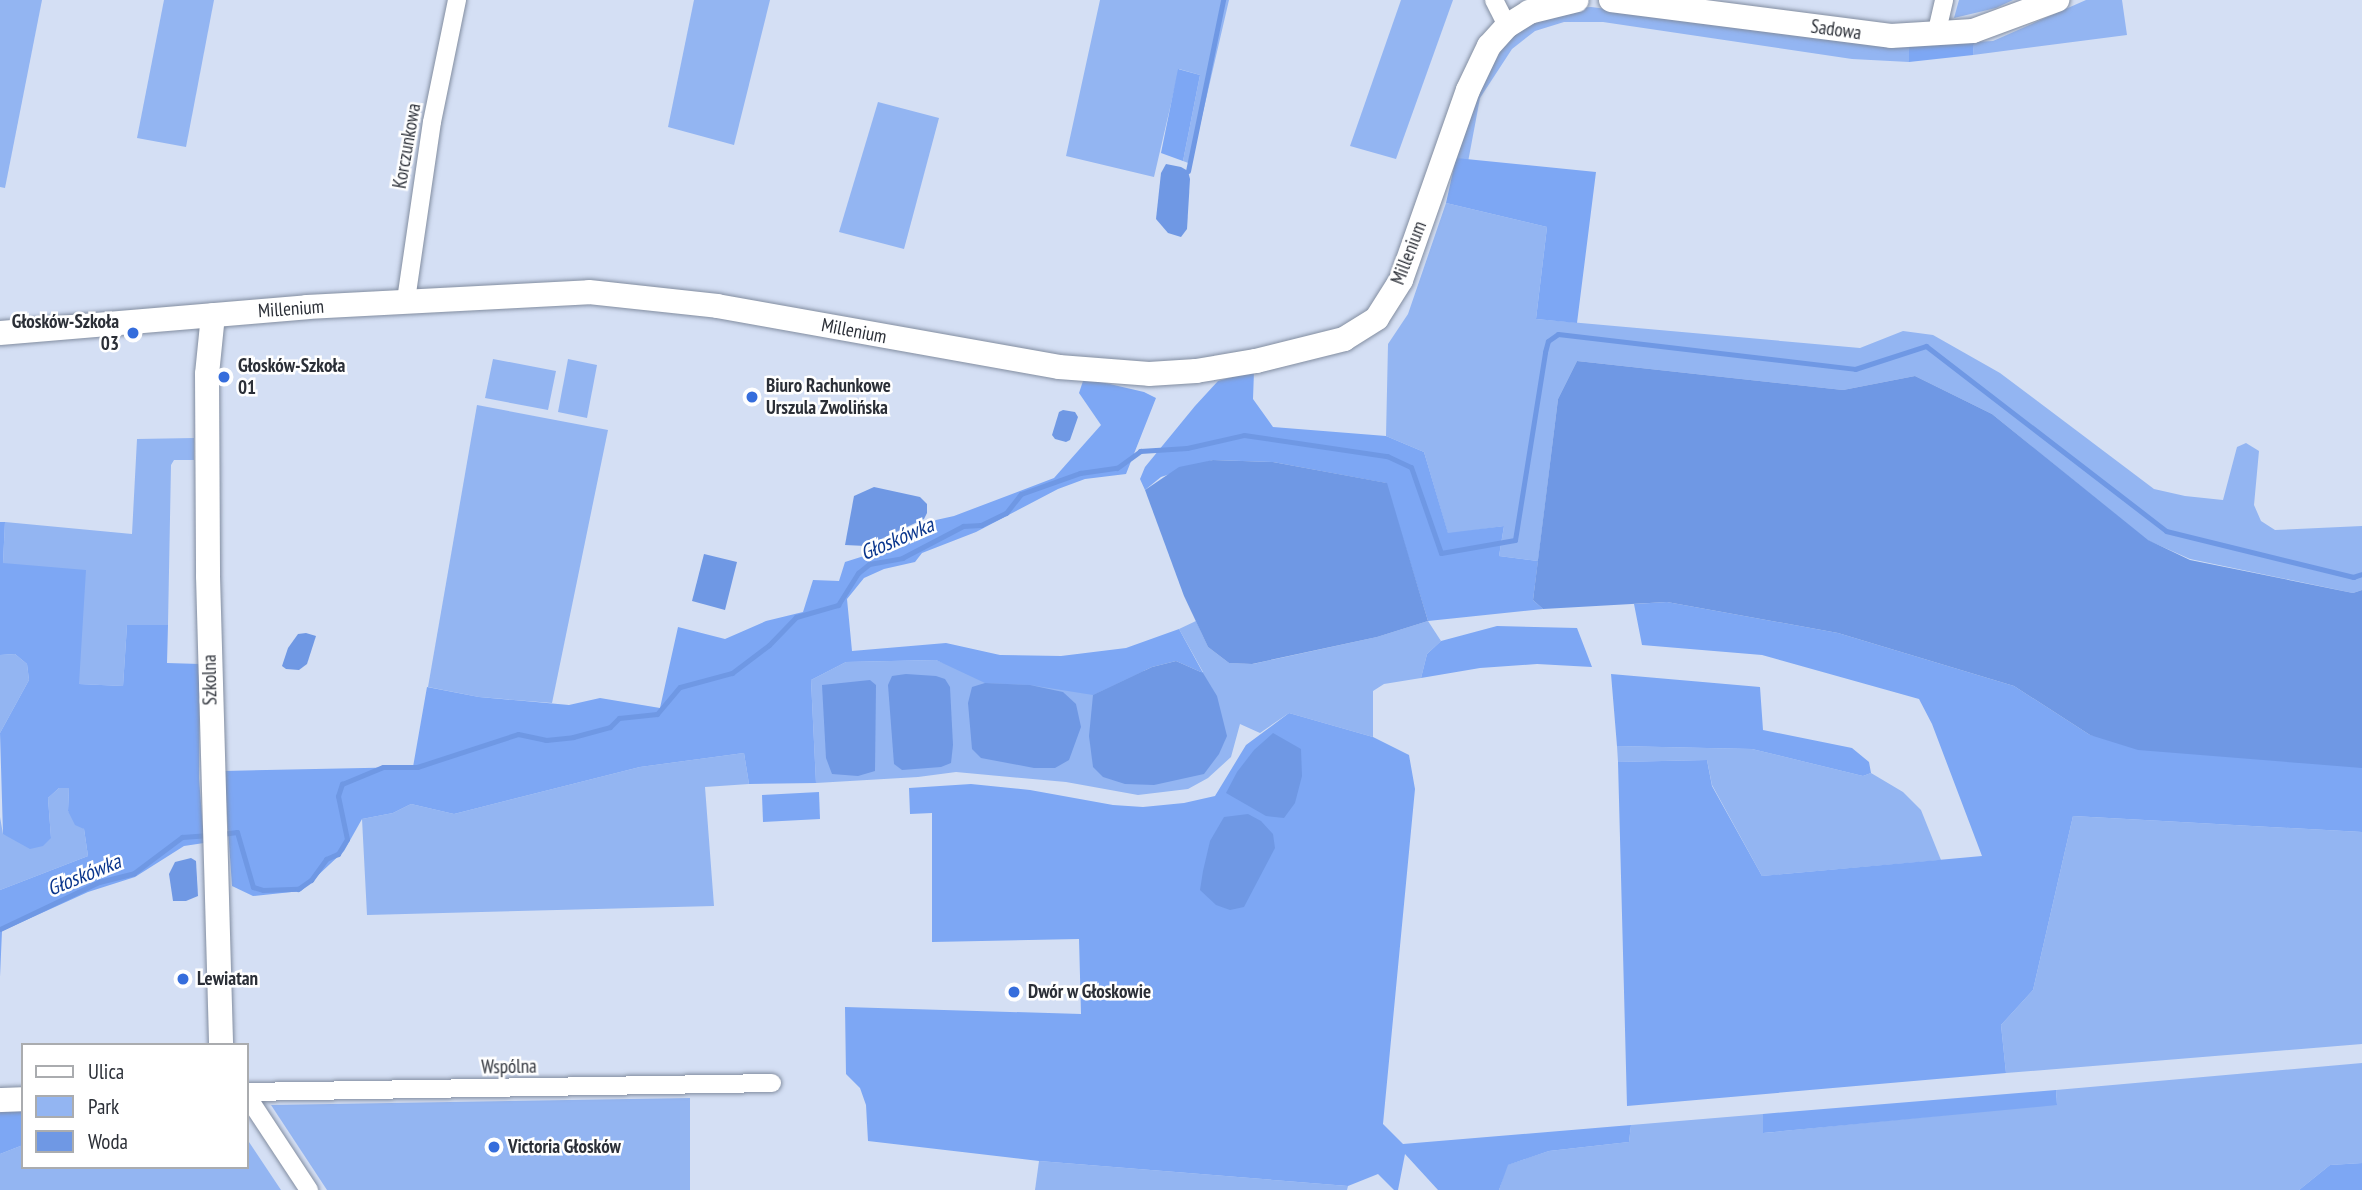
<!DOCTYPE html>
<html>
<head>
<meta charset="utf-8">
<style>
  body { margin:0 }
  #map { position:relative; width:2362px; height:1190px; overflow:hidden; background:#d4dff4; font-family:"PT Sans Narrow",sans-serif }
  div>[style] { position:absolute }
  .green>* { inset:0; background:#93b5f2 }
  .forest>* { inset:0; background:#7da7f4 }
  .water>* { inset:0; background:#6f98e4 }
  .stream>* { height:5px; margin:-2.5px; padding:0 2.5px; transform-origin:2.5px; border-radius:2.5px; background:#6f98e4 }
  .roads { filter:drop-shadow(0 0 2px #828da0) drop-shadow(0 0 2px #828da0) }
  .street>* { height:18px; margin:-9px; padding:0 9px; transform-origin:9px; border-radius:9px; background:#fff }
  .secondary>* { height:24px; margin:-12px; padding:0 12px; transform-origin:12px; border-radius:12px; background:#fff }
  .dots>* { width:19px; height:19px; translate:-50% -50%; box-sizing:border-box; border:4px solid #fff; border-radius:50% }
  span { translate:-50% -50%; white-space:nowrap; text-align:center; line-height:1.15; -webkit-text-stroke:5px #fff; paint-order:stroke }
  .street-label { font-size:19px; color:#2b2f37 }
  .poi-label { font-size:19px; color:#2b2f37; font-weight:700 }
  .right { translate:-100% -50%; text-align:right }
  .left { translate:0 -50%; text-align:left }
  .water-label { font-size:21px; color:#0a368d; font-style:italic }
  .legend { position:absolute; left:21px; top:1043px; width:228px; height:126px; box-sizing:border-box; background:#fff; border:2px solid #aaacaf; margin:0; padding:9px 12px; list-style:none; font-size:21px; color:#2b2f37 }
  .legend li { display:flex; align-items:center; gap:14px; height:35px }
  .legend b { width:35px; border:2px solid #aaacaf }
</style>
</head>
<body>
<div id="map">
  <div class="green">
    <i style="clip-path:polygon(0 0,42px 0,5px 188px,0 187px)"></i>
    <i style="clip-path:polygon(164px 0,214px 0,186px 147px,137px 138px)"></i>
    <i style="clip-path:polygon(694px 0,770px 0,734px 145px,668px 127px)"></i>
    <i style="clip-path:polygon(1100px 0,1229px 0,1191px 164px,1183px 161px,1200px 75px,1179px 69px,1154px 177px,1066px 156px)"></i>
    <i style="clip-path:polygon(1401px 0,1453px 0,1396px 159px,1350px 146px)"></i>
    <i style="clip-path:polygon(1959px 0,2013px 0,1996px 8px,1954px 18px)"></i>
    <i style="clip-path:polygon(2086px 0,2122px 0,2127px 35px,1973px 55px,1974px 42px,1993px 41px)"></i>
    <i style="clip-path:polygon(1591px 7px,1909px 46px,1909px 62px,1852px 59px,1603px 22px,1564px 22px,1535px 31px,1512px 49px,1480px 98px,1468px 162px,1456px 158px,1489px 65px,1510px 37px,1535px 19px,1563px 9px)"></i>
    <i style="clip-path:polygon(878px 102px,939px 118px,904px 249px,839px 232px)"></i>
    <i style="clip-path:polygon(1446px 203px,1547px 227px,1536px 319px,1860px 348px,1903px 331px,1933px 335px,2000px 373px,2154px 489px,2185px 496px,2223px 500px,2237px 447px,2246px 443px,2259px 451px,2254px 505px,2261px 521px,2275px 530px,2362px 526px,2362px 590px,2353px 593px,2190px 559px,2147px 540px,1992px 414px,1915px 376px,1843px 390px,1577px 361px,1558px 399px,1538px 561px,1499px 556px,1504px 526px,1448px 534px,1424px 452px,1386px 436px,1388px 344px,1408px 314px)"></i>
    <i style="clip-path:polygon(493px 359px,556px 371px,548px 410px,485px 398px)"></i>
    <i style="clip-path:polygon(568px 359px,597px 365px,587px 418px,558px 412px)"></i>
    <i style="clip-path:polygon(477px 405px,608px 430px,552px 703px,479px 697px,428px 687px)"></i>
    <i style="clip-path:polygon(194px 438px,194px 460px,174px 460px,171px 465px,168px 625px,127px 625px,123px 686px,79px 684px,3px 563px,5px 522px,132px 534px,137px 439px)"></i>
    <i style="clip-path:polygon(1196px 621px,1208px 647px,1229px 663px,1253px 664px,1377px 637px,1428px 621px,1441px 641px,1427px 654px,1421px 678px,1384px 684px,1373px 691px,1373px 737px,1289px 713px,1260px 733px,1240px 724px,1231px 757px,1208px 778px,1188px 789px,1138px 795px,1066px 782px,956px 772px,918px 777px,816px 783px,811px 680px,846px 662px,936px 660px,954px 667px,1203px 672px,1179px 629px)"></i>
    <i style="clip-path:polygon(15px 654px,27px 664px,29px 680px,0 733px,0 655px)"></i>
    <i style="clip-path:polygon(1617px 746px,1752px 749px,1863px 776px,1871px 773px,1903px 792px,1921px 810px,1941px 860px,1762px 876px,1712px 785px,1707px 760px,1618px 762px)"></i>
    <i style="clip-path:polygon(744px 753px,749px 784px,705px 787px,714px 906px,367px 915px,362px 819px,393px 813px,411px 804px,454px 814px,640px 767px)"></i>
    <i style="clip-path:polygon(59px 788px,69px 788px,68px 811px,84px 829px,88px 856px,0 890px,0 817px,3px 834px,51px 838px,48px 798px)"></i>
    <i style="clip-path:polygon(2073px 816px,2362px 832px,2362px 1044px,2006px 1073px,2001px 1025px,2033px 990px)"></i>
    <i style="clip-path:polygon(2362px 1063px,2362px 1163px,2330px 1165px,2299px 1190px,1499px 1190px,1507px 1165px,1549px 1151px,1629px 1142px,1631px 1125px,1763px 1114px,1764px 1133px,2057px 1104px,2056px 1090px)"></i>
    <i style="clip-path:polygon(690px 1098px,690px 1190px,327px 1190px,271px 1105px)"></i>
    <i style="clip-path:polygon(247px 1139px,281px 1190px,0 1190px,0 1154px,23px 1145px,23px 1167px,247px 1167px)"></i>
    <i style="clip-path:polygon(1039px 1161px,1348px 1186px,1347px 1190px,1035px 1190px)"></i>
  </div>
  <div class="forest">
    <i style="clip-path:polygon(1974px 42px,1973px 55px,1909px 62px,1909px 46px)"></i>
    <i style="clip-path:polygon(1178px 69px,1200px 75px,1183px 161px,1161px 153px)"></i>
    <i style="clip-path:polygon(1456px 158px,1596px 172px,1577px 323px,1536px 319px,1547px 227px,1446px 203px)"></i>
    <i style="clip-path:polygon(1254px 371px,1253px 399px,1273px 427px,1386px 436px,1424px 452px,1448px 533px,1504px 526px,1499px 556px,1538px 561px,1533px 600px,1543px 609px,1428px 621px,1386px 483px,1273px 462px,1213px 460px,1161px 477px,1145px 490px,1140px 479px,1145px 467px,1195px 406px,1218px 381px)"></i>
    <i style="clip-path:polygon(1084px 378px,1144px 392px,1156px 398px,1126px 474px,1085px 479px,1058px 489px,976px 532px,922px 553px,915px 562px,884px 569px,864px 578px,847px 599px,852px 651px,946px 643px,1000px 655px,1061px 656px,1126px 648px,1179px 629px,1203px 673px,1176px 661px,1152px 667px,1093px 695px,1030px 685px,985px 683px,936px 660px,846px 662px,811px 680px,816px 783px,749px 784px,744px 753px,640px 767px,454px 814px,411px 804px,393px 813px,362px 819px,344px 851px,301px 891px,253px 896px,232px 886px,224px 771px,413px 767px,427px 687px,479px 697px,569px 705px,600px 698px,660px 708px,678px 627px,725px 639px,766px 621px,803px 612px,813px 580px,839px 581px,845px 562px,905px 543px,936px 520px,954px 516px,1054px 478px,1101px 425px,1079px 393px)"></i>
    <i style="clip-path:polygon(0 522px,5px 522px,3px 563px,86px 570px,79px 684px,123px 686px,127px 625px,168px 625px,167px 663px,200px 664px,199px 778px,204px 843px,184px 846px,135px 877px,88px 892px,2px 931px,0 977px,0 890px,88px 856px,84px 829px,75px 825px,68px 811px,69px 788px,59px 788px,48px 798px,51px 838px,43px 846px,30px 849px,3px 834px,0 733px,29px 680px,27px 664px,15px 654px,0 655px)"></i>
    <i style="clip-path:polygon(1667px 602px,1838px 633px,2014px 686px,2090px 735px,2362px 762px,2362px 832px,2073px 816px,2033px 990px,2001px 1025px,2006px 1073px,1627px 1106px,1618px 762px,1707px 760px,1712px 786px,1762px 876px,1982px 856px,1932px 724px,1919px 699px,1762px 655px,1642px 645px,1634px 604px)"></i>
    <i style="clip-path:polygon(1497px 626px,1577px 628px,1592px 667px,1537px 664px,1480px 668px,1421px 678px,1427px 654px,1441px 641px)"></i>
    <i style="clip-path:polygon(1611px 674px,1760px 687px,1763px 730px,1852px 748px,1869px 762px,1871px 773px,1863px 776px,1752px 749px,1617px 746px)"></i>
    <i style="clip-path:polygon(1289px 713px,1373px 737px,1409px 755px,1415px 789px,1383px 1124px,1403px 1144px,1631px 1125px,1629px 1142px,1549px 1151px,1508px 1165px,1499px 1190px,1438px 1190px,1405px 1154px,1398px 1190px,1394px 1190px,1378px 1174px,1348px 1186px,1039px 1161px,868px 1141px,866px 1105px,860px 1088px,846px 1074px,845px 1007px,1081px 1014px,1079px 939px,932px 942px,932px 813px,910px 814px,909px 788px,971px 784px,1030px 790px,1113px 805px,1143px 807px,1184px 803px,1215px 796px,1246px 745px)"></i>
    <i style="clip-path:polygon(819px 792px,820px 819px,763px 822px,762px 795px)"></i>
    <i style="clip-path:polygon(2056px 1090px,2057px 1105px,1763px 1133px,1763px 1114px)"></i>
    <i style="clip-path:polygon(0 1111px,23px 1111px,23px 1145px,0 1154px)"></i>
    <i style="clip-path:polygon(2362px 1163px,2362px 1190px,2299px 1190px,2330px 1165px)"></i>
  </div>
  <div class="water">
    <i style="clip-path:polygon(1166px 164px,1181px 167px,1188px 171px,1190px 179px,1187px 229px,1181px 237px,1168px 233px,1156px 219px,1161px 173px)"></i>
    <i style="clip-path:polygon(1577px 361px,1843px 390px,1915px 376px,1992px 414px,2148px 540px,2190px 560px,2353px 593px,2362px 590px,2362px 768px,2138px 750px,2090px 735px,2014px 686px,1838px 633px,1667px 602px,1543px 609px,1533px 600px,1558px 399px)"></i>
    <i style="clip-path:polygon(1063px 410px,1075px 412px,1078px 417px,1070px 440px,1066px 442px,1055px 439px,1052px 435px,1059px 412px)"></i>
    <i style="clip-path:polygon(1213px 460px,1273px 462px,1387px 483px,1428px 621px,1377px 637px,1252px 664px,1229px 663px,1208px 647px,1184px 596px,1145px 490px,1179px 467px)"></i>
    <i style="clip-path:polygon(874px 487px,920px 497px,927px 504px,927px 513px,924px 519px,866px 546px,845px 545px,854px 496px)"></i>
    <i style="clip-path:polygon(704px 554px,737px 562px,725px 610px,692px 601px)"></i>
    <i style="clip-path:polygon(306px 633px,316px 636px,307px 664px,299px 670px,286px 669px,282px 666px,288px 648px,298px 634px)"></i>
    <i style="clip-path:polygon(1176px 661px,1203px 673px,1217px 696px,1227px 736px,1219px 754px,1204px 774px,1154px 785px,1125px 784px,1103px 777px,1093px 767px,1089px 736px,1093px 695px,1152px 667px)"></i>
    <i style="clip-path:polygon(906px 674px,936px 676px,945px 679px,950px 687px,953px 745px,951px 763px,941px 767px,902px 770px,894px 764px,888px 685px,892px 676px)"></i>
    <i style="clip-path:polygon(870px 680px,876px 685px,875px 771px,858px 776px,832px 774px,826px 758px,822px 685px)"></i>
    <i style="clip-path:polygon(985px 683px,1030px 685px,1063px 692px,1076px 704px,1081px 727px,1069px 760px,1055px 768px,1034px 768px,981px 758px,972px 749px,968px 703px,972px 687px)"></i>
    <i style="clip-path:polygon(1273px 733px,1301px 749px,1302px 776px,1295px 803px,1284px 818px,1266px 816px,1226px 793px,1237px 772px,1254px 750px)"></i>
    <i style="clip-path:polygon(1248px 814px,1261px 821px,1273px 834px,1275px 848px,1244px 907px,1230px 910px,1216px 905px,1200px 890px,1203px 871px,1210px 841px,1224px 817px)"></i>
    <i style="clip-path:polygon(191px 858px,196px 861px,198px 896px,186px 901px,173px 901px,169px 874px,175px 862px)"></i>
  </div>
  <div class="stream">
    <i style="left:1188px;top:171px;width:175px;rotate:-78.4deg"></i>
    <i style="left:222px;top:834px;width:15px;rotate:-8deg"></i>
    <i style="left:237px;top:832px;width:57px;rotate:73.8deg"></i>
    <i style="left:253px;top:887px;width:10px;rotate:17deg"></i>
    <i style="left:263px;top:890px;width:35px;rotate:-2deg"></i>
    <i style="left:298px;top:889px;width:16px;rotate:-35deg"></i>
    <i style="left:311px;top:880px;width:26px;rotate:-54deg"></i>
    <i style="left:326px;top:859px;width:13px;rotate:-23deg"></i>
    <i style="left:338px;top:854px;width:17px;rotate:-59deg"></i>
    <i style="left:347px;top:839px;width:44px;rotate:-101.8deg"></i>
    <i style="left:338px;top:796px;width:13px;rotate:-72deg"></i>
    <i style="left:342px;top:784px;width:44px;rotate:-22.5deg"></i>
    <i style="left:383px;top:767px;width:34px"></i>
    <i style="left:417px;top:767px;width:106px;rotate:-18.1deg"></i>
    <i style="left:518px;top:734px;width:29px;rotate:12deg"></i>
    <i style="left:546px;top:740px;width:27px;rotate:-6deg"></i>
    <i style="left:573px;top:737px;width:38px;rotate:-15deg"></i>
    <i style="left:610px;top:727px;width:13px;rotate:-45deg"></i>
    <i style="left:619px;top:718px;width:38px;rotate:-6deg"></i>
    <i style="left:657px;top:714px;width:35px;rotate:-50deg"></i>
    <i style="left:680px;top:687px;width:54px;rotate:-15.1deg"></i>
    <i style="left:732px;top:673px;width:46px;rotate:-37.1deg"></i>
    <i style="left:769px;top:645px;width:39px;rotate:-46deg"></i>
    <i style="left:796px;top:617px;width:44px;rotate:-15.9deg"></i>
    <i style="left:838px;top:605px;width:38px;rotate:-58deg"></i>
    <i style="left:858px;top:573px;width:14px;rotate:-39deg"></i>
    <i style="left:869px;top:564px;width:34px;rotate:-10deg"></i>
    <i style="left:902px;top:558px;width:69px;rotate:-27.7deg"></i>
    <i style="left:963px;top:526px;width:18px;rotate:-3deg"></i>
    <i style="left:981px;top:525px;width:28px;rotate:-26deg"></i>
    <i style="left:1006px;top:513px;width:24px;rotate:-52deg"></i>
    <i style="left:1021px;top:494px;width:63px;rotate:-19.6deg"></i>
    <i style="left:1080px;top:473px;width:37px;rotate:-8deg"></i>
    <i style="left:1117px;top:468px;width:29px;rotate:-36deg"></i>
    <i style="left:1140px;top:451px;width:47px;rotate:-3.7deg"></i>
    <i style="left:1187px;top:448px;width:58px;rotate:-12.8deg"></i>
    <i style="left:1244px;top:435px;width:145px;rotate:8.4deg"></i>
    <i style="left:1387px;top:456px;width:26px;rotate:25deg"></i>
    <i style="left:1411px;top:467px;width:91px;rotate:70.8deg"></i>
    <i style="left:1441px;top:553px;width:75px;rotate:-10deg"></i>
    <i style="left:1515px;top:540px;width:190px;rotate:-80.9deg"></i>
    <i style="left:1545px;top:352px;width:11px;rotate:-75deg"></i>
    <i style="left:1548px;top:341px;width:12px;rotate:-35deg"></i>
    <i style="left:1558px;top:334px;width:299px;rotate:6.7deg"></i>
    <i style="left:1855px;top:369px;width:75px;rotate:-17.9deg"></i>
    <i style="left:1926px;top:346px;width:303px;rotate:37.6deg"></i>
    <i style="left:2166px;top:531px;width:193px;rotate:13.8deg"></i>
    <i style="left:2353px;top:577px;width:9px;rotate:-18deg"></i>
    <i style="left:0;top:929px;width:110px;rotate:-25.4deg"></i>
    <i style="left:99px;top:882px;width:36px;rotate:-14deg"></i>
    <i style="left:134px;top:873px;width:60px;rotate:-36.9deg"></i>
    <i style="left:182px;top:837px;width:27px;rotate:-4deg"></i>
  </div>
  <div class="roads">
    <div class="street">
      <i style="left:1494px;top:0;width:29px;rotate:63deg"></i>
      <i style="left:1936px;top:35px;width:36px;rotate:-77deg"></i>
      <i style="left:406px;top:300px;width:180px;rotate:-81.7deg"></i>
      <i style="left:432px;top:122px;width:125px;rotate:-78.4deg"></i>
      <i style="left:247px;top:1092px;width:525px;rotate:-0.98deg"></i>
      <i style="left:247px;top:1096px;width:113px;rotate:56.6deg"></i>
    </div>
    <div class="secondary">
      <i style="left:1611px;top:0;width:282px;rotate:7.3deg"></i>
      <i style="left:1891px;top:36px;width:82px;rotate:-3.5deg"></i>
      <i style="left:1973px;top:31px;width:90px;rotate:-20.3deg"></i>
      <i style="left:213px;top:315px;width:59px;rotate:95.8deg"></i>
      <i style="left:207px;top:374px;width:202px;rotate:89.7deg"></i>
      <i style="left:208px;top:576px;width:469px;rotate:88.4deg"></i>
      <i style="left:0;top:333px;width:308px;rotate:-4.8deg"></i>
      <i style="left:307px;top:307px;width:282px;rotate:-3deg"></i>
      <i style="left:589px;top:292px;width:129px;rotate:6.2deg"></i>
      <i style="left:717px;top:306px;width:347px;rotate:10.1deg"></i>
      <i style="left:1059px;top:367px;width:90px;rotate:4.4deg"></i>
      <i style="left:1149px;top:374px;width:47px;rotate:-3.7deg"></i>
      <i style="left:1196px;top:371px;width:61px;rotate:-9.5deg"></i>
      <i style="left:1256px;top:361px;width:91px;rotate:-14deg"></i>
      <i style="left:1344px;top:339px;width:39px;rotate:-32deg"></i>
      <i style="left:1377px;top:318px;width:45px;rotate:-57.7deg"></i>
      <i style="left:1401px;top:280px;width:201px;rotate:-70.6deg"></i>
      <i style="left:1468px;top:90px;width:49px;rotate:-64.5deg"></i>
      <i style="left:1489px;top:46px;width:27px;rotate:-48deg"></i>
      <i style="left:1507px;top:26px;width:26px;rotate:-32deg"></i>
      <i style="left:1529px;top:12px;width:49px;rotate:-14deg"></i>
      <i style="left:0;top:1100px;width:23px;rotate:-2deg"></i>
    </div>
  </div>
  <div class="dots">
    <i style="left:133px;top:333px;background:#356ddc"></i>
    <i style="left:224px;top:377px;background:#356ddc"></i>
    <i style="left:752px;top:397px;background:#356ddc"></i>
    <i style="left:183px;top:979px;background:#356ddc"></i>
    <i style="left:1014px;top:992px;background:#356ddc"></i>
    <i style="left:494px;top:1147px;background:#356ddc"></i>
  </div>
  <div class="street-label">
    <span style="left:1836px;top:30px;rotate:8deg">Sadowa</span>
    <span style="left:407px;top:146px;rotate:-80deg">Korczunkowa</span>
    <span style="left:1409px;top:253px;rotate:-69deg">Millenium</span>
    <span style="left:291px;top:309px;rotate:-4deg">Millenium</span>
    <span style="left:854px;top:331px;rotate:11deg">Millenium</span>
    <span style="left:210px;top:680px;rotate:-91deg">Szkolna</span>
    <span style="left:509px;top:1067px;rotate:-1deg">Wspólna</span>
  </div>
  <div class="poi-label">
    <span class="right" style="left:119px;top:333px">Głosków-Szkoła<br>03</span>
    <span class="left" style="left:238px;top:377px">Głosków-Szkoła<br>01</span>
    <span class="left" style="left:766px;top:397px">Biuro Rachunkowe<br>Urszula Zwolińska</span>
    <span class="left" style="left:197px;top:979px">Lewiatan</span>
    <span class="left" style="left:1028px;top:992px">Dwór w Głoskowie</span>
    <span class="left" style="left:508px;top:1147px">Victoria Głosków</span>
  </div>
  <div class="water-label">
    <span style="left:897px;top:539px;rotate:-23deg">Głoskówka</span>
    <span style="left:84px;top:875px;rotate:-22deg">Głoskówka</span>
  </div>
  <ul class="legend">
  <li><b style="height:9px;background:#fff"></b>Ulica</li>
  <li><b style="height:19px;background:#93b5f2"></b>Park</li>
  <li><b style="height:19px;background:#6f98e4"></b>Woda</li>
  </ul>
</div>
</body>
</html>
